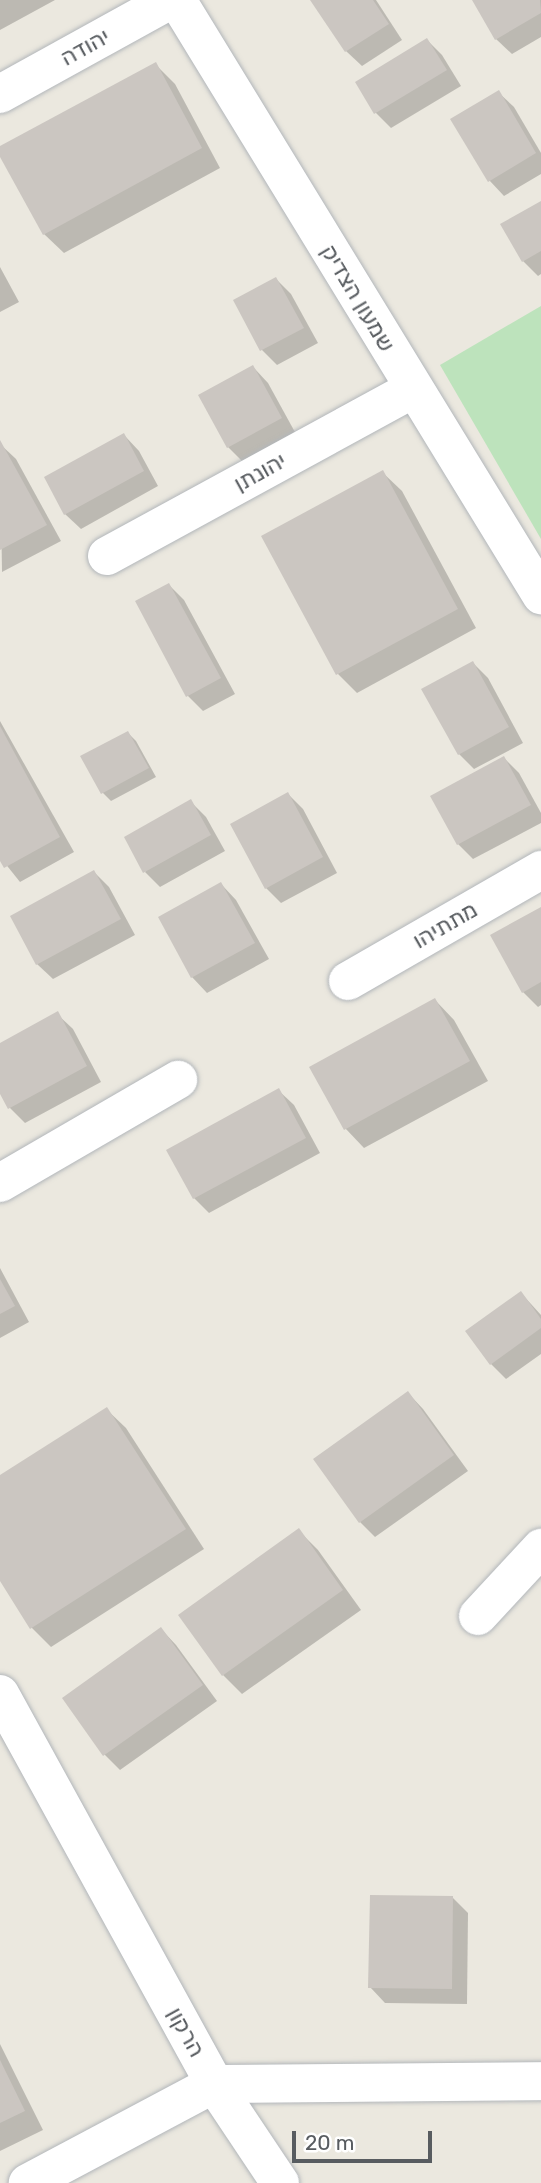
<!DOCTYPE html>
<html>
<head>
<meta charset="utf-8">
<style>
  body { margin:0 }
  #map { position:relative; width:541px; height:2183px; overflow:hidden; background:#ebe8df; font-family:Rubik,"Noto Sans Hebrew",sans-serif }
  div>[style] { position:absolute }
  .green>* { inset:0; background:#bde3bc }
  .shadow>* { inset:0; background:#0003 }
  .building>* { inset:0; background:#cbc6c1 }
  .roads { filter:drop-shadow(0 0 2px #b2b6ba) drop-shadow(0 0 2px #b2b6ba) }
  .minor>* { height:38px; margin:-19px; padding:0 19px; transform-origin:19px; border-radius:19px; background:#fff }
  .tertiary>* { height:38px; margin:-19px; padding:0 19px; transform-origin:19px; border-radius:19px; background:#fff }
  span { translate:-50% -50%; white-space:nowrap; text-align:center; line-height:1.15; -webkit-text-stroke:6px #fff; paint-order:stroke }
  .street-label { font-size:23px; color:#585c60 }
  .scale { position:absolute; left:292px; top:2131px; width:140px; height:32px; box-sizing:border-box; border:4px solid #585c60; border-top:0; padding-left:9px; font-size:21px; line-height:24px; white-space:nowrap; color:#585c60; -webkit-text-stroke:5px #fff; paint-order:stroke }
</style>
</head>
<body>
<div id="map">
  <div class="green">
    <i style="clip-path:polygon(541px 306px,541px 539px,440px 365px)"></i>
  </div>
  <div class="shadow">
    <i style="clip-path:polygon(0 0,55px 0,0 30px)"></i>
    <i style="clip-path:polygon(313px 0,376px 0,402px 40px,362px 66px,346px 51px)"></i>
    <i style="clip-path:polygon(474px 0,541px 0,541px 37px,512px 54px,496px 39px)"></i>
    <i style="clip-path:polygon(427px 40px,442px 55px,461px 86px,391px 128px,376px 113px,357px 82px)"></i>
    <i style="clip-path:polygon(155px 64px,175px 84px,220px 168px,64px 253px,44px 234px,0 148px)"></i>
    <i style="clip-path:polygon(498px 92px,514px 107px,541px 153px,541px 174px,504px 196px,489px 180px)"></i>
    <i style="clip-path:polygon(541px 203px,541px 274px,538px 276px,523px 261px)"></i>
    <i style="clip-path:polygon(0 267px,19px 302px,0 312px)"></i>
    <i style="clip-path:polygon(276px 279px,291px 294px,318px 343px,277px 365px,262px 350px,235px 301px)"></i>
    <i style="clip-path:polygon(253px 367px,268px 383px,296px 434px,244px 463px,228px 447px,200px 396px)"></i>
    <i style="clip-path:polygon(124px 435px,139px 451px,158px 486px,81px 529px,65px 514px)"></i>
    <i style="clip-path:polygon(0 444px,16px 459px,61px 541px,2px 572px)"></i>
    <i style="clip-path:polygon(382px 472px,402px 491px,476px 628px,357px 693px,338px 674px)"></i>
    <i style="clip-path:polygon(169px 585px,184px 600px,235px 694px,203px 711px,188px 696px)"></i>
    <i style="clip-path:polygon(473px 663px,488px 678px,523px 743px,474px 769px,459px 754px)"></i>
    <i style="clip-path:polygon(0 721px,74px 852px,20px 882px,0 857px)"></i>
    <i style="clip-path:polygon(128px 733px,136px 741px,156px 777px,111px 801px,102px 792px)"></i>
    <i style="clip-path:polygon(504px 758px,519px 773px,541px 813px,541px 823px,473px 859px,458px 844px)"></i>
    <i style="clip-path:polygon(288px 794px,303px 809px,337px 873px,281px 903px,266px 888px)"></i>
    <i style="clip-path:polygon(191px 802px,206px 817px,225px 851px,160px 887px,145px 872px)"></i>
    <i style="clip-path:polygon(94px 872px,109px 887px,135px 935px,53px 979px,37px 964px)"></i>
    <i style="clip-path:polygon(221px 884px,236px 900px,269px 959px,207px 993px,192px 977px)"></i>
    <i style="clip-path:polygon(541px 909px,541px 1005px,538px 1007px,523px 992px)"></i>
    <i style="clip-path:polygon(435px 1000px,454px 1020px,488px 1081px,364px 1148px,345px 1128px)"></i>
    <i style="clip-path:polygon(57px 1014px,73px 1029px,101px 1082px,25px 1123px,10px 1108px,0 1090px,0 1045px)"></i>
    <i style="clip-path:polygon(278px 1090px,294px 1105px,320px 1153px,209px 1213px,194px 1198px)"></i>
    <i style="clip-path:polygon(0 1268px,29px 1322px,0 1338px)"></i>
    <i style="clip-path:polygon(521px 1293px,541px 1315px,541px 1354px,506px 1379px,491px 1364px)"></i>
    <i style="clip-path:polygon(408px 1393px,423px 1409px,468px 1471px,375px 1537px,360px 1522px)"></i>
    <i style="clip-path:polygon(106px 1409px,126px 1428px,204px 1549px,51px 1647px,32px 1628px,0 1578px,0 1477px)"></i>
    <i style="clip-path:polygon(299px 1531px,318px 1550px,361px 1610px,242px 1694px,223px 1675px)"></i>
    <i style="clip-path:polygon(161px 1629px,176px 1645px,217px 1701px,120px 1770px,105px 1755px,65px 1698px)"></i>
    <i style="clip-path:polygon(453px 1898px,468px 1913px,467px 2004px,385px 2003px,370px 1987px)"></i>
    <i style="clip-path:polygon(0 2044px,43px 2130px,0 2151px)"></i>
  </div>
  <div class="building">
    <i style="clip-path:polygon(310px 0,373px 0,389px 24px,345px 52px)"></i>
    <i style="clip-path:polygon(472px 0,540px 0,541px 13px,495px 40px)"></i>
    <i style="clip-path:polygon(427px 38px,447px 70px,374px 114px,355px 82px)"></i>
    <i style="clip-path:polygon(156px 62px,202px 148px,43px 235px,0 157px,0 146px)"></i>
    <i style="clip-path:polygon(499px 90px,536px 153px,488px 182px,450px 119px)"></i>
    <i style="clip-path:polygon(541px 201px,541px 251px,522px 262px,500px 224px)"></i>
    <i style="clip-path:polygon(276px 277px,304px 328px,260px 351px,233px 300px)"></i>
    <i style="clip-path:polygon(253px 365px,282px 418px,227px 448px,198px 395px)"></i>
    <i style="clip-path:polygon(124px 433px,144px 471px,64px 515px,44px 477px)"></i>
    <i style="clip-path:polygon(0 440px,47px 525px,0 550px)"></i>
    <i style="clip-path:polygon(383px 470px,458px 609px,336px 675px,261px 536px)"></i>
    <i style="clip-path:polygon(169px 583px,221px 678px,186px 697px,135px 601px)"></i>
    <i style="clip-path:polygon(473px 661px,509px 727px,458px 755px,421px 689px)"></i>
    <i style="clip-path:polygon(0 726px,60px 837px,4px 868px,0 861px)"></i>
    <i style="clip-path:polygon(128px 731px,149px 768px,101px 794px,80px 756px)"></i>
    <i style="clip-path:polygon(504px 756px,531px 805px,457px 845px,430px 796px)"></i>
    <i style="clip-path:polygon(288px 792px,323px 857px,265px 889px,230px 824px)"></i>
    <i style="clip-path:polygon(191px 799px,211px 835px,143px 873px,124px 837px)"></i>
    <i style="clip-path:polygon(94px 870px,121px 919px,36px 965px,10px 916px)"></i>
    <i style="clip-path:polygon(221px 882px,255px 943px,191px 978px,158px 917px)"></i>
    <i style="clip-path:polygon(541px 907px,541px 982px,522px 993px,490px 935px)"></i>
    <i style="clip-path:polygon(435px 998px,470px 1061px,344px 1130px,309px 1067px)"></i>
    <i style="clip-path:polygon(58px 1011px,87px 1066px,8px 1109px,0 1094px,0 1043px)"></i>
    <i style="clip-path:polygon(279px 1088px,306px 1138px,193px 1199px,166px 1150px)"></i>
    <i style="clip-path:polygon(0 1279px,15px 1306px,0 1314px)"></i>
    <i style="clip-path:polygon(521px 1291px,541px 1319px,541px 1328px,490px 1365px,465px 1331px)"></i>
    <i style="clip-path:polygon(408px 1391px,454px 1455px,359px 1523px,313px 1459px)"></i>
    <i style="clip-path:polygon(107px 1407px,186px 1529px,30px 1629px,0 1581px,0 1475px)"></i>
    <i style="clip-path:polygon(299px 1528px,343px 1590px,222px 1676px,178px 1615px)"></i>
    <i style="clip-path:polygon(161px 1627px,203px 1685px,103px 1756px,62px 1698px)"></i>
    <i style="clip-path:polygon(370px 1895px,453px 1896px,452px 1989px,368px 1988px)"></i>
    <i style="clip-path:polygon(0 2060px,25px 2111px,0 2123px)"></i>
  </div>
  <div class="roads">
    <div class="minor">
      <i style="left:177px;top:0;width:698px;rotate:58.54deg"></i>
      <i style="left:0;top:94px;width:194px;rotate:-28.9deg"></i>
      <i style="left:107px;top:556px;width:349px;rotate:-28.6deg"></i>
      <i style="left:348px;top:981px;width:223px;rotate:-29.9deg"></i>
      <i style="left:0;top:1183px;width:206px;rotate:-30.1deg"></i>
      <i style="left:478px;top:1616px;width:93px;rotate:-47.2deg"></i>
      <i style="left:214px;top:2084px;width:327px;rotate:-0.5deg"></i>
      <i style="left:214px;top:2084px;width:119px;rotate:56.3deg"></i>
    </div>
    <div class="tertiary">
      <i style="left:0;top:1694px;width:445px;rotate:61.2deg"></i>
      <i style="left:214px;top:2084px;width:211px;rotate:152deg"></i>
    </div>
  </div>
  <div class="street-label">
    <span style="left:85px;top:47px;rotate:-29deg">יהודה</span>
    <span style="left:358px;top:298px;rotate:59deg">שמעון הצדיק</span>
    <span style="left:260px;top:472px;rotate:-29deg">יהונתן</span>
    <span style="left:445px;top:925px;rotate:-30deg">מתתיהו</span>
    <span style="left:186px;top:2032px;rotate:61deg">הרקון</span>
  </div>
  <div class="scale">20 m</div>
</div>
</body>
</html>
